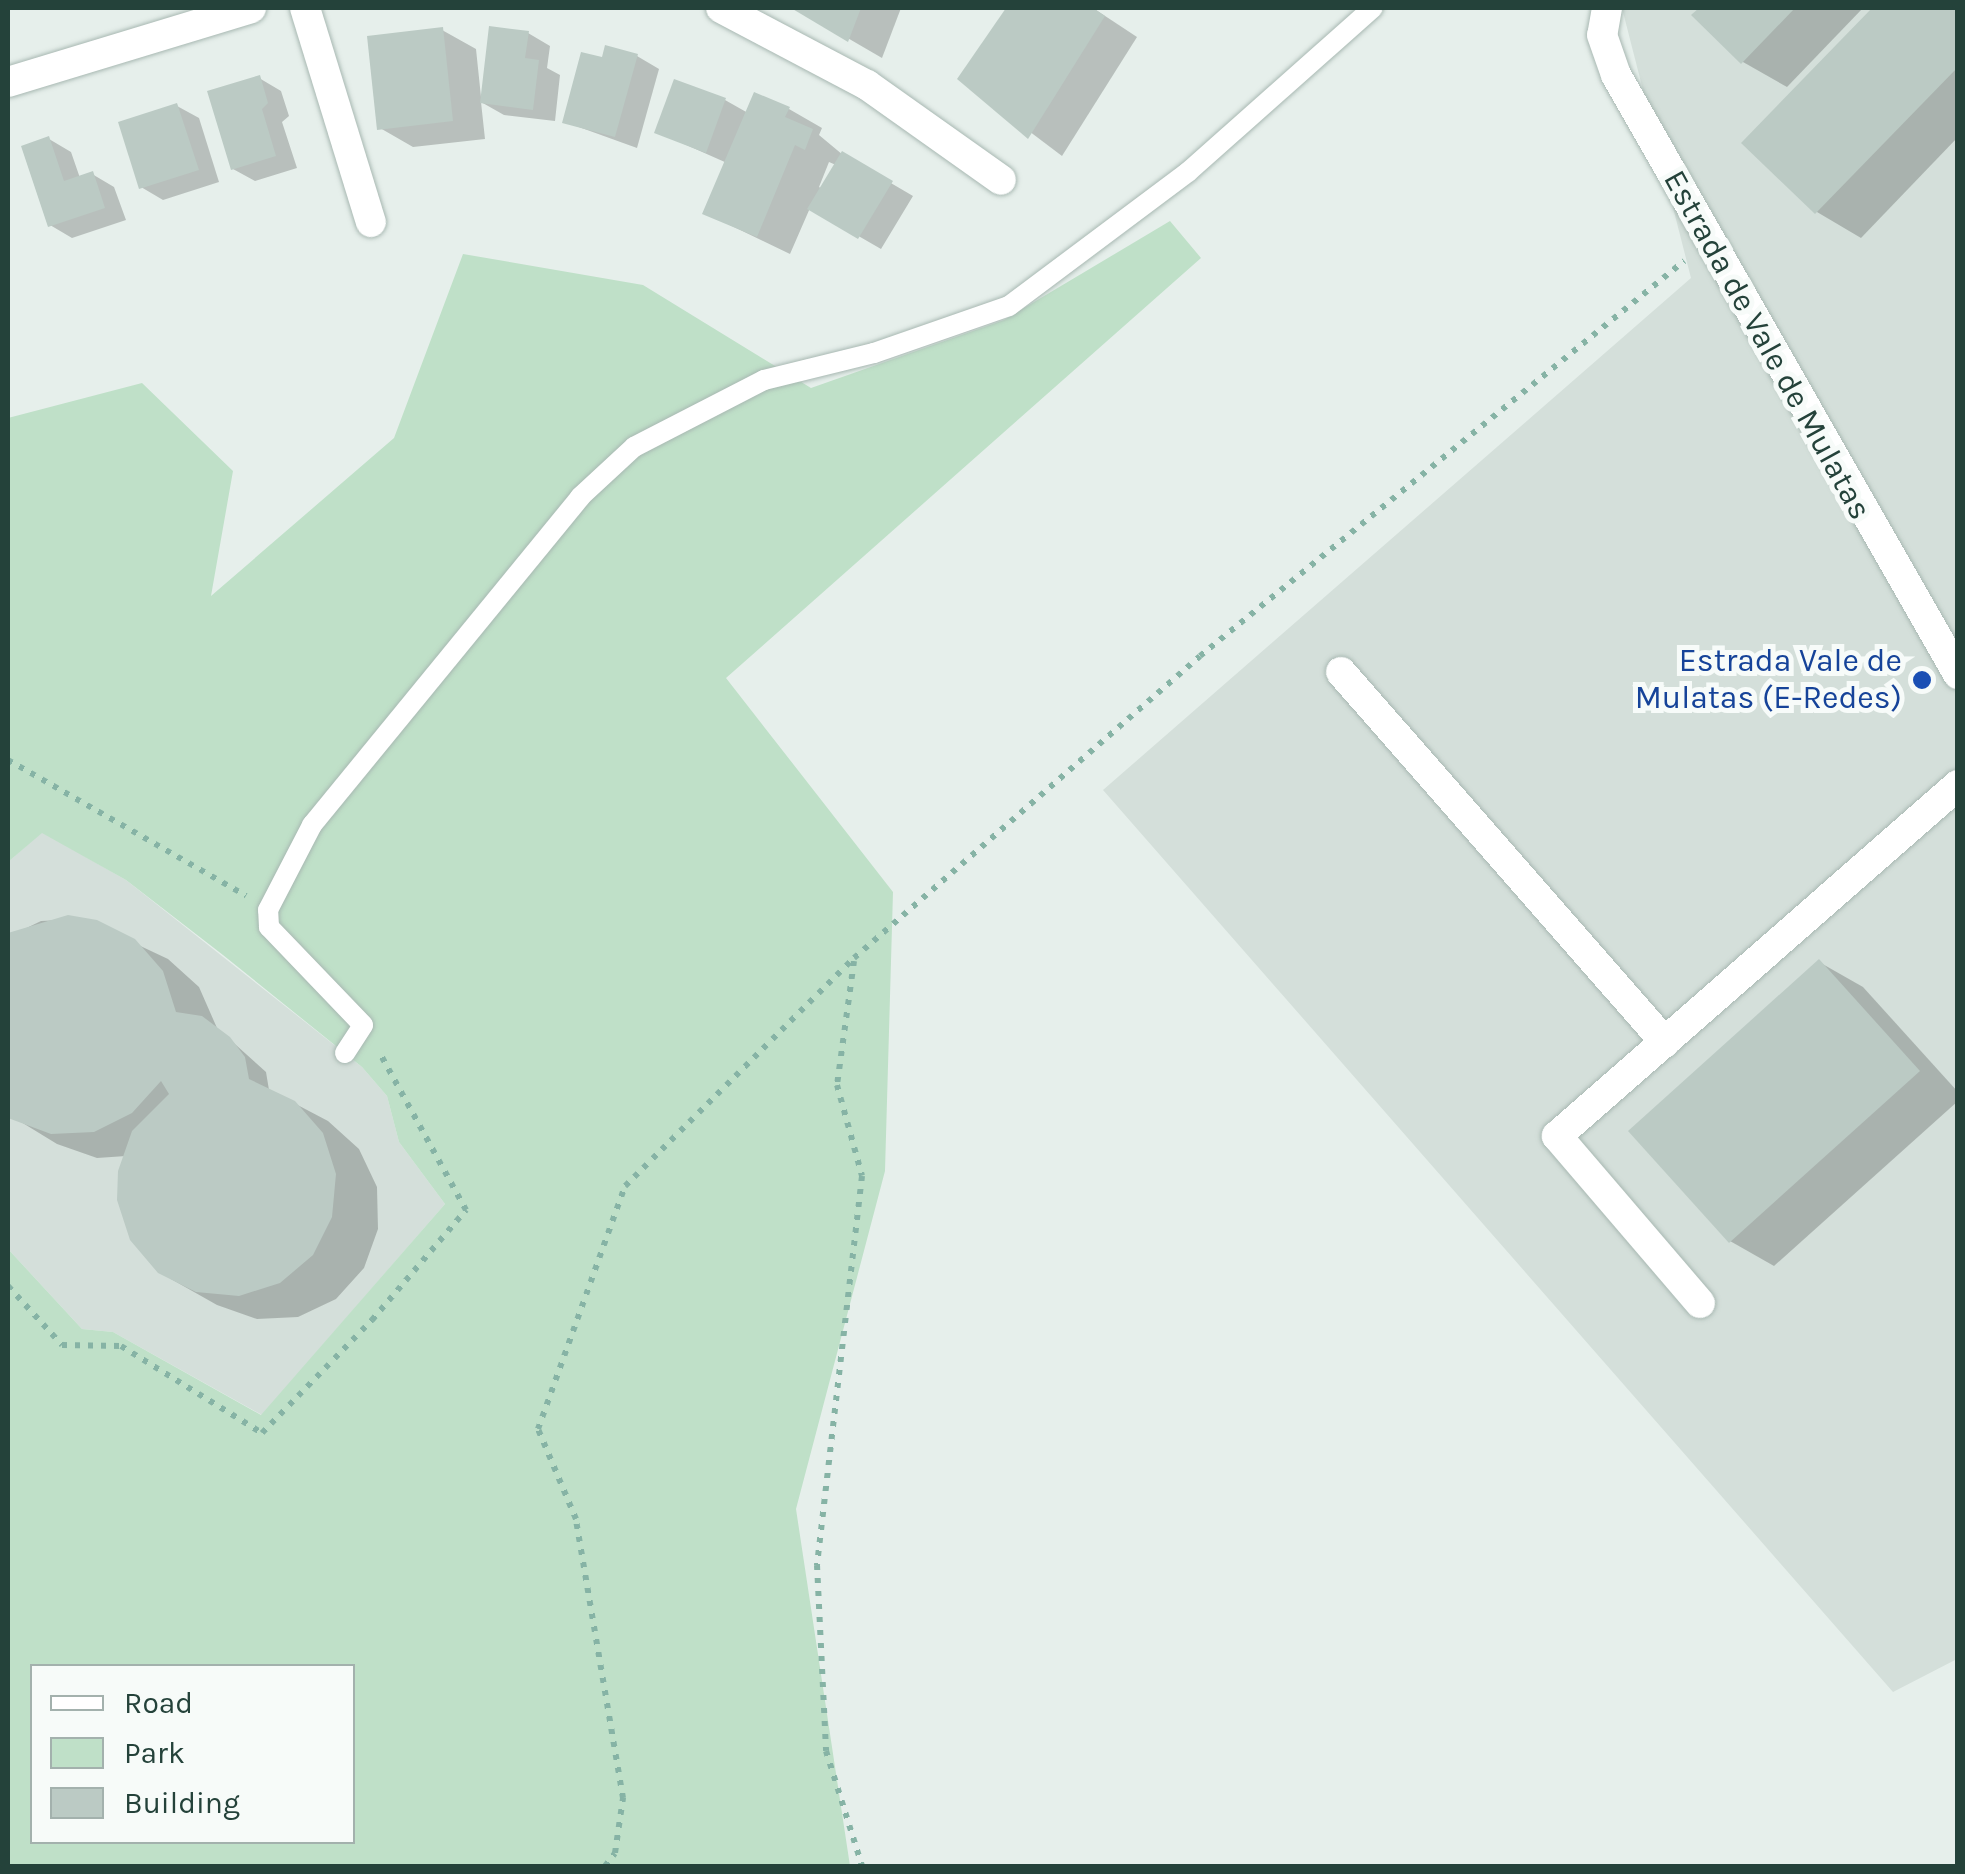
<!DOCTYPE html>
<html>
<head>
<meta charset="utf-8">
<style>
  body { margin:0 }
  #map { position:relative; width:1965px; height:1874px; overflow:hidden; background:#e6efeb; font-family:Karla,sans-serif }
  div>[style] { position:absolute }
  .built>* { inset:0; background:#d4dfda }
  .green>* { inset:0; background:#bfe0c8 }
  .shadow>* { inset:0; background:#0003 }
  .building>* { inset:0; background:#bbcac4 }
  .path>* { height:6px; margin-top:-3px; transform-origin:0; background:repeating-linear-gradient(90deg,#86b3a5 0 5px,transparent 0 13px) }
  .roads { filter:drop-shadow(0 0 2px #a8b8b2) drop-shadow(0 0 2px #a8b8b2) }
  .lane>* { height:20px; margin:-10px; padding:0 10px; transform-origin:10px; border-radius:10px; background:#fff }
  .street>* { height:30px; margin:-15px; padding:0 15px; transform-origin:15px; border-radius:15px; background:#fff }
  .secondary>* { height:30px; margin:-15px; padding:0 15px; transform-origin:15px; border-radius:15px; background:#fff }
  .dots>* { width:28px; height:28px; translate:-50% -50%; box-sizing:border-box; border:5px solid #f7fbf9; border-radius:50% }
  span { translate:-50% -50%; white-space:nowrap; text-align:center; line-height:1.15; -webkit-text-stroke:10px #f7fbf9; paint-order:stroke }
  .street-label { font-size:32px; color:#24423a }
  .transit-label { font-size:32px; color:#164399 }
  .right { translate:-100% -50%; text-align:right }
  .frame { position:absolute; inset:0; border:10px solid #24423a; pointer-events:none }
  .legend { position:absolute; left:30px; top:1664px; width:325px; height:180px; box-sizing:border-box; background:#f7fbf9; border:2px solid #a3b1ad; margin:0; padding:12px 18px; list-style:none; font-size:30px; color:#24423a }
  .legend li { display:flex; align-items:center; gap:20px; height:50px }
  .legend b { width:50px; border:2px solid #a3b1ad }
</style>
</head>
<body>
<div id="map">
  <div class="built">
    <i style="clip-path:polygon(1622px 8px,1957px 8px,1957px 1659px,1893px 1692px,1103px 790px,1691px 278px)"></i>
    <i style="clip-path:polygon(42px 832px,126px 880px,362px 1067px,387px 1096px,399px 1142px,445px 1204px,262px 1415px,113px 1332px,82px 1329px,8px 1249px,8px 862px)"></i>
  </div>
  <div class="green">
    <i style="clip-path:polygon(evenodd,1170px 221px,1201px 258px,726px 678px,893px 892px,885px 1171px,796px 1509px,850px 1866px,8px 1866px,8px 1249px,82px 1329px,113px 1332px,261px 1415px,445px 1204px,399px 1142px,387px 1096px,362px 1067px,223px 955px,126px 880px,42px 833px,8px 862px,8px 418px,142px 383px,233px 471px,211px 596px,394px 438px,463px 254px,643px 285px,811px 388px,1004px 320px,1170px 221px,32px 1666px,352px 1666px,352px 1842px,32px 1842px,32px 1666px)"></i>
  </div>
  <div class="shadow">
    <i style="clip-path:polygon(796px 8px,901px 8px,882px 58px)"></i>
    <i style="clip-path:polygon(1009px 8px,1093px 8px,1137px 37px,1062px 156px,960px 79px)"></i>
    <i style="clip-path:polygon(1703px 8px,1863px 8px,1787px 87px,1743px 62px,1695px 15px)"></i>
    <i style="clip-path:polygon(1875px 8px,1958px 8px,1958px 137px,1861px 238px,1817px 212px,1745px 143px)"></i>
    <i style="clip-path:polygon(442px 30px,476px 49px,481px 97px,528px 33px,550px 46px,547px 68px,560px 75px,555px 121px,504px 115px,481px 102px,485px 139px,413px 147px,380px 128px)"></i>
    <i style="clip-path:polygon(637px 56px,659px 69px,637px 148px,565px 122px,603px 60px)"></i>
    <i style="clip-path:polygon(259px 78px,281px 91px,289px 116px,282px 122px,297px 168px,255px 181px,233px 169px)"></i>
    <i style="clip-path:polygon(evenodd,725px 100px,748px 113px,789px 109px,822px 128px,819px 135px,843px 155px,913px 196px,881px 249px,810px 208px,790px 254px,705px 213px,727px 163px,657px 132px,725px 100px,829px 162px,836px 165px,822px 189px,819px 187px,829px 162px)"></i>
    <i style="clip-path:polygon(177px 106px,199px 118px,219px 182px,163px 200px,141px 187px)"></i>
    <i style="clip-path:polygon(49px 139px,71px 152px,80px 178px,92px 174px,114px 187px,126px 220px,72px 238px,50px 225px)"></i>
    <i style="clip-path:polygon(83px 919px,168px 959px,199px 987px,217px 1028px,266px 1072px,269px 1090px,328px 1121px,359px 1149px,377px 1187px,378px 1229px,364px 1268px,336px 1299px,298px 1317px,257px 1319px,217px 1305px,171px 1279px,126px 1156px,97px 1158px,57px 1144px,8px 1114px,8px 937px,41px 921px)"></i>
    <i style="clip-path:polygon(1819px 962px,1863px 987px,1958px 1092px,1958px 1101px,1774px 1266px,1730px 1241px)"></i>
  </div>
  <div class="building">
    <i style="clip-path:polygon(791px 8px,861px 8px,848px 42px)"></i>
    <i style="clip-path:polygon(1006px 8px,1093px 8px,1105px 16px,1028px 139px,957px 79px)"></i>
    <i style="clip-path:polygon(1699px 8px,1795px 8px,1741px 64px,1691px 15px)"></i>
    <i style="clip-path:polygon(1872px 8px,1958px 8px,1958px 67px,1815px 214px,1741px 143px)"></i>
    <i style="clip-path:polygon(489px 26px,529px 31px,525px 58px,539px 60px,533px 110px,480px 103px)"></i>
    <i style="clip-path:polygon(443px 27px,453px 121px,377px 130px,367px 36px)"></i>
    <i style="clip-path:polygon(605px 45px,638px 54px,615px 137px,562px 123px,581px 52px,602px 57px)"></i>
    <i style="clip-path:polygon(260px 75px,268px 103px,262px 109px,276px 156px,231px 170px,207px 91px)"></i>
    <i style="clip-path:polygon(674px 79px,726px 98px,706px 153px,654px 133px)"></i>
    <i style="clip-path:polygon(754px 92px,790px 107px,785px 117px,813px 129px,805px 150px,795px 145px,757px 237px,702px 214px)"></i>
    <i style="clip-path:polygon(177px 103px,199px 170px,139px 189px,118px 122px)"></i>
    <i style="clip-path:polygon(49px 136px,64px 181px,93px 171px,105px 208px,48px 227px,21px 146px)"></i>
    <i style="clip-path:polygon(842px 151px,893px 181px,858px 239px,807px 209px)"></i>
    <i style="clip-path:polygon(68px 915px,97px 920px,135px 939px,163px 971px,176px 1012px,202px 1016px,230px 1037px,245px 1057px,249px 1079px,295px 1101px,323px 1133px,336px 1174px,332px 1217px,313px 1255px,280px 1283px,239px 1296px,196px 1292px,158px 1273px,130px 1240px,117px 1200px,118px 1171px,132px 1131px,169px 1094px,161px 1081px,132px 1113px,94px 1132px,51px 1134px,8px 1118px,8px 933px)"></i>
    <i style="clip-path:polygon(1819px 959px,1920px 1071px,1729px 1243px,1628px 1131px)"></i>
  </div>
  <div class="path">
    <i style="left:8px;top:760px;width:274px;rotate:29.7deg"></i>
    <i style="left:854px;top:961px;width:125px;rotate:97.8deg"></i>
    <i style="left:837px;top:1085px;width:94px;rotate:74.6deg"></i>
    <i style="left:862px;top:1176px;width:392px;rotate:96.6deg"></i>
    <i style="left:817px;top:1565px;width:186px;rotate:87.2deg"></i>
    <i style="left:826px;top:1751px;width:121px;rotate:72.6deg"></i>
    <i style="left:8px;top:1286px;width:80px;rotate:47.5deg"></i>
    <i style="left:62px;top:1345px;width:59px;rotate:1deg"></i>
    <i style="left:121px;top:1346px;width:166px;rotate:31.7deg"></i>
    <i style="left:262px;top:1433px;width:158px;rotate:-45.8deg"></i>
    <i style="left:372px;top:1320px;width:145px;rotate:-49.5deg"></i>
    <i style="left:466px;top:1210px;width:180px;rotate:-118.8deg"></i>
    <i style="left:605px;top:1866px;width:16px;rotate:-52deg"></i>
    <i style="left:615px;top:1853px;width:56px;rotate:-81.7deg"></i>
    <i style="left:623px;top:1798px;width:283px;rotate:-99.6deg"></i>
    <i style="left:576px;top:1519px;width:98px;rotate:-112.9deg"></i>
    <i style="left:538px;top:1429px;width:258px;rotate:-70.3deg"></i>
    <i style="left:625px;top:1186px;width:323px;rotate:-44.9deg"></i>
    <i style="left:854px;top:958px;width:459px;rotate:-41.1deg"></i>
    <i style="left:1200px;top:656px;width:625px;rotate:-39.22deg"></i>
  </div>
  <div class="roads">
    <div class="lane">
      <i style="left:345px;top:1053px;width:33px;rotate:-57deg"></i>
      <i style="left:363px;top:1025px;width:136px;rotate:-133.8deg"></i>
      <i style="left:269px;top:927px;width:17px;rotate:-93deg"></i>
      <i style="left:268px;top:910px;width:96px;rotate:-62.6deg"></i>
      <i style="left:312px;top:825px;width:424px;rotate:-50.7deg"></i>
      <i style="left:580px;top:497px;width:74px;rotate:-42.8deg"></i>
      <i style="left:634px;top:447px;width:146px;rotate:-27.3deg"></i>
      <i style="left:764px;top:380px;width:113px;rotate:-13.8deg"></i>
      <i style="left:874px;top:353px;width:143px;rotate:-19.2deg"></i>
      <i style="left:1009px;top:306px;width:224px;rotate:-36.8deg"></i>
      <i style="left:1188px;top:172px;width:247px;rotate:-41.6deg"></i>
    </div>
    <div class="street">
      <i style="left:305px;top:8px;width:224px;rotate:72.9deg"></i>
      <i style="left:721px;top:8px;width:165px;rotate:27.8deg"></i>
      <i style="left:867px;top:85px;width:164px;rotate:35.3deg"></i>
      <i style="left:8px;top:82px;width:254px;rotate:-16.9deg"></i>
      <i style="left:1341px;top:672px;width:492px;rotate:48.8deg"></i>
      <i style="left:1700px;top:1303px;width:220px;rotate:-130.6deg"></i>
      <i style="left:1557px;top:1136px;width:533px;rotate:-41.2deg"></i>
    </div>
    <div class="secondary">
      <i style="left:1607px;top:8px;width:27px;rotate:100deg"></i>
      <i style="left:1602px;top:35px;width:42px;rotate:70.7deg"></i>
      <i style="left:1616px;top:75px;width:690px;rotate:60.28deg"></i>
    </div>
  </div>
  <div class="dots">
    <i style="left:1922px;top:680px;background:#1a4fb4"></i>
  </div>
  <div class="street-label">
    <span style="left:1767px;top:345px;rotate:61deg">Estrada de Vale de Mulatas</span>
  </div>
  <div class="transit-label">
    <span class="right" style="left:1902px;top:680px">Estrada Vale de<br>Mulatas (E-Redes)</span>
  </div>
  <div class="frame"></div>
  <ul class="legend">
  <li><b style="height:12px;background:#fff"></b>Road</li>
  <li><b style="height:28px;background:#bfe0c8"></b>Park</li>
  <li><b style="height:28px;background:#bbcac4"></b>Building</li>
  </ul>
</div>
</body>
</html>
